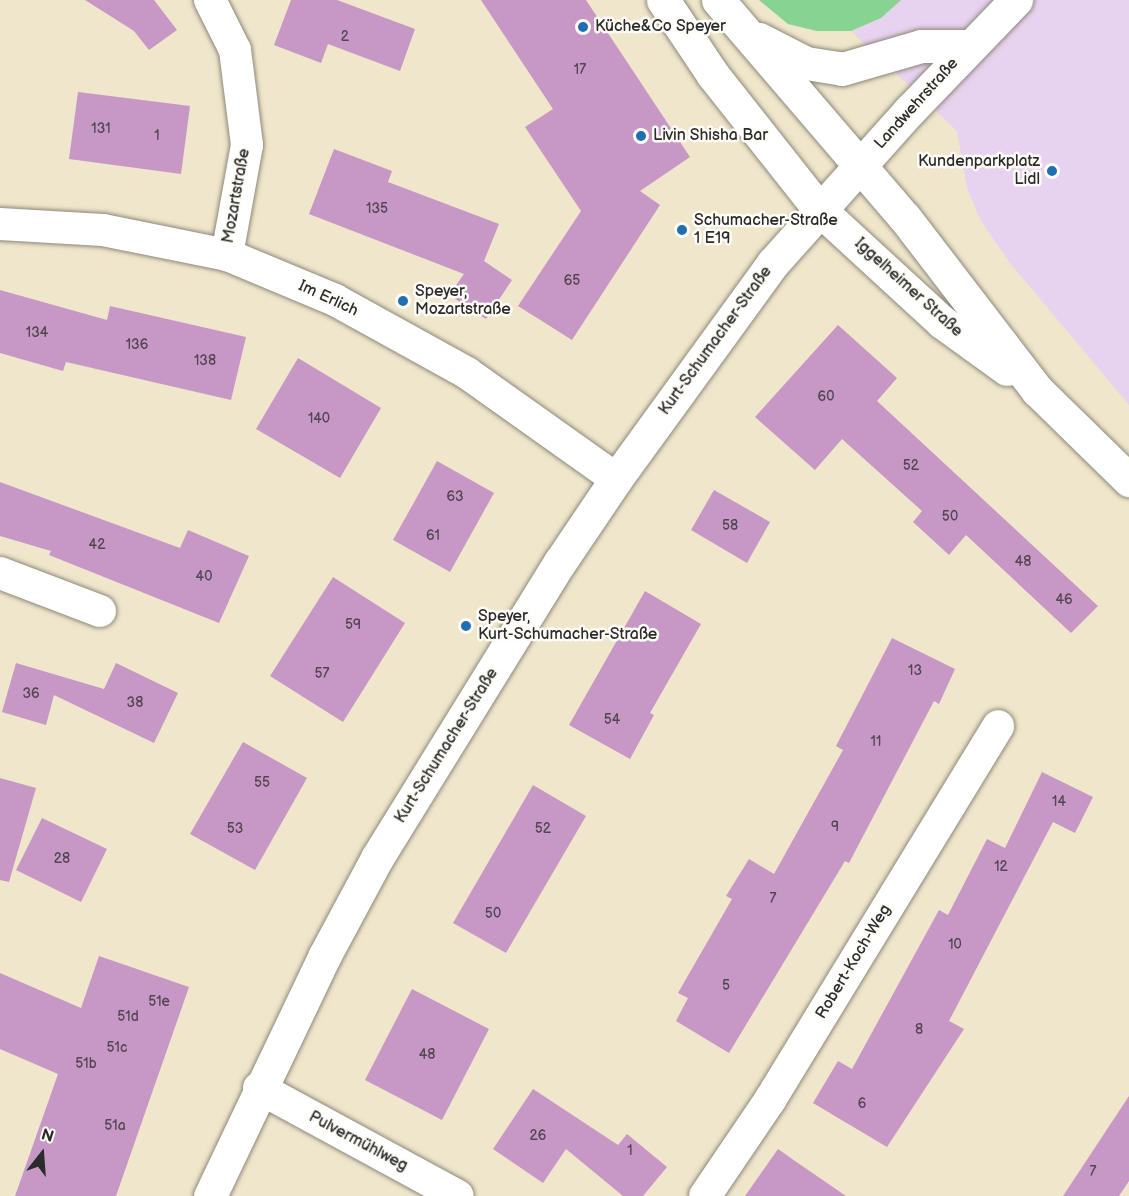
<!DOCTYPE html>
<html>
<head>
<meta charset="utf-8">
<style>
  body { margin:0 }
  #map { position:relative; width:1129px; height:1196px; overflow:hidden; background:#efe6cb; font-family:"Balsamiq Sans",sans-serif }
  div>[style] { position:absolute }
  .built>* { inset:0; background:#e7d2ef }
  .green>* { inset:0; background:#87d391 }
  .building>* { inset:0; background:#c798c5 }
  .roads { filter:drop-shadow(0 0 2px #8d887b) drop-shadow(0 0 2px #8d887b) }
  .street>* { height:32px; margin:-16px; padding:0 16px; transform-origin:16px; border-radius:16px; background:#fff }
  .secondary>* { height:33px; margin:-16.5px; padding:0 16.5px; transform-origin:16.5px; border-radius:16.5px; background:#fff }
  .dots>* { width:16px; height:16px; translate:-50% -50%; box-sizing:border-box; border:3px solid #fdfcf7; border-radius:50% }
  span { translate:-50% -50%; white-space:nowrap; text-align:center; line-height:1.15; -webkit-text-stroke:5px #fdfcf7; paint-order:stroke }
  .number-label { font-size:14px; color:#524652 }
  .number-label span { -webkit-text-stroke-width:0 }
  .poi-label { font-size:16px; color:#2b2b2b }
  .left { translate:0 -50%; text-align:left }
  .right { translate:-100% -50%; text-align:right }
  .street-label { font-size:16px; color:#2b2b2b }
  .north { position:absolute; left:12px; top:1124px; width:60px; height:60px; -webkit-text-stroke:4px #fdfcf7; paint-order:stroke; rotate:17deg; font-size:16px; font-weight:700; line-height:24px; text-align:center; color:#2b2b2b }
  .north::after { content:''; display:block; margin:auto; width:21px; height:27px; background:#2b2b2b; clip-path:polygon(50% 0,100% 100%,50% 72%,0 100%) }
</style>
</head>
<body>
<div id="map">
  <div class="built">
    <i style="clip-path:polygon(759px 0,1129px 0,1129px 405px,1010px 263px,981px 221px,967px 188px,957px 131px,851px 31px,817px 31px,788px 24px)"></i>
  </div>
  <div class="green">
    <i style="clip-path:polygon(759px 0,901px 0,881px 18px,851px 31px,817px 31px,788px 24px)"></i>
  </div>
  <div class="building">
    <i style="clip-path:polygon(85px 0,154px 0,177px 30px,149px 50px,134px 31px)"></i>
    <i style="clip-path:polygon(291px 0,337px 0,415px 29px,400px 71px,328px 44px,321px 63px,274px 45px)"></i>
    <i style="clip-path:polygon(481px 0,586px 0,690px 157px,640px 191px,660px 205px,572px 340px,518px 306px,581px 211px,525px 127px,553px 109px)"></i>
    <i style="clip-path:polygon(78px 92px,190px 106px,181px 174px,69px 159px)"></i>
    <i style="clip-path:polygon(334px 149px,392px 171px,388px 182px,499px 224px,484px 261px,512px 280px,486px 319px,449px 295px,464px 274px,309px 214px)"></i>
    <i style="clip-path:polygon(0 290px,107px 320px,110px 306px,246px 337px,231px 400px,66px 362px,63px 371px,0 353px)"></i>
    <i style="clip-path:polygon(838px 325px,897px 378px,877px 401px,1098px 606px,1071px 633px,966px 535px,949px 555px,913px 522px,922px 511px,842px 439px,815px 470px,755px 417px)"></i>
    <i style="clip-path:polygon(298px 358px,381px 408px,340px 478px,256px 429px)"></i>
    <i style="clip-path:polygon(437px 461px,494px 493px,450px 572px,393px 540px)"></i>
    <i style="clip-path:polygon(0 482px,180px 548px,188px 530px,249px 556px,219px 623px,49px 555px,51px 551px,0 536px)"></i>
    <i style="clip-path:polygon(714px 490px,770px 522px,747px 563px,691px 530px)"></i>
    <i style="clip-path:polygon(333px 577px,405px 623px,343px 722px,270px 676px)"></i>
    <i style="clip-path:polygon(645px 591px,701px 624px,650px 713px,654px 715px,630px 759px,569px 725px)"></i>
    <i style="clip-path:polygon(892px 638px,955px 669px,939px 704px,934px 701px,849px 863px,845px 861px,729px 1053px,676px 1021px,688px 998px,678px 993px,732px 899px,726px 896px,749px 859px,774px 874px,843px 750px,836px 746px)"></i>
    <i style="clip-path:polygon(16px 663px,104px 689px,116px 663px,178px 693px,154px 743px,54px 695px,46px 725px,2px 712px)"></i>
    <i style="clip-path:polygon(243px 742px,307px 778px,255px 870px,190px 834px)"></i>
    <i style="clip-path:polygon(1042px 772px,1093px 797px,1075px 833px,1053px 822px,949px 1021px,964px 1029px,887px 1147px,813px 1103px,838px 1061px,852px 1069px,939px 910px,948px 915px,987px 839px,1005px 848px)"></i>
    <i style="clip-path:polygon(0 778px,36px 788px,9px 882px,0 880px)"></i>
    <i style="clip-path:polygon(533px 785px,586px 816px,506px 953px,453px 923px)"></i>
    <i style="clip-path:polygon(42px 818px,107px 849px,81px 902px,16px 870px)"></i>
    <i style="clip-path:polygon(99px 956px,189px 987px,116px 1196px,15px 1196px,58px 1074px,0 1049px,0 973px,81px 1008px)"></i>
    <i style="clip-path:polygon(412px 989px,489px 1029px,442px 1120px,365px 1080px)"></i>
    <i style="clip-path:polygon(533px 1089px,618px 1145px,627px 1134px,667px 1167px,643px 1196px,623px 1196px,566px 1149px,543px 1183px,493px 1149px)"></i>
    <i style="clip-path:polygon(1129px 1096px,1129px 1181px,1119px 1196px,1063px 1196px)"></i>
    <i style="clip-path:polygon(778px 1149px,795px 1161px,846px 1196px,745px 1196px)"></i>
  </div>
  <div class="roads">
    <div class="street">
      <i style="left:210px;top:0;width:56px;rotate:63.4deg"></i>
      <i style="left:235px;top:50px;width:96px;rotate:82.8deg"></i>
      <i style="left:247px;top:145px;width:112px;rotate:100.3deg"></i>
      <i style="left:0;top:224px;width:103px;rotate:3.3deg"></i>
      <i style="left:103px;top:230px;width:126px;rotate:11.4deg"></i>
      <i style="left:227px;top:255px;width:117px;rotate:22.6deg"></i>
      <i style="left:335px;top:300px;width:151px;rotate:28.9deg"></i>
      <i style="left:467px;top:373px;width:183px;rotate:35.4deg"></i>
      <i style="left:0;top:573px;width:107px;rotate:20.8deg"></i>
      <i style="left:259px;top:1088px;width:226px;rotate:28.5deg"></i>
      <i style="left:705px;top:1196px;width:116px;rotate:-55.9deg"></i>
      <i style="left:770px;top:1100px;width:438px;rotate:-58.6deg"></i>
    </div>
    <div class="secondary">
      <i style="left:663px;top:0;width:90px;rotate:56.3deg"></i>
      <i style="left:713px;top:75px;width:171px;rotate:51.7deg"></i>
      <i style="left:819px;top:209px;width:167px;rotate:42.6deg"></i>
      <i style="left:942px;top:322px;width:80px;rotate:35.9deg"></i>
      <i style="left:718px;top:0;width:287px;rotate:49.4deg"></i>
      <i style="left:905px;top:218px;width:217px;rotate:52.5deg"></i>
      <i style="left:1037px;top:390px;width:129px;rotate:44.4deg"></i>
      <i style="left:759px;top:39px;width:53px;rotate:27.1deg"></i>
      <i style="left:806px;top:63px;width:36px;rotate:9deg"></i>
      <i style="left:842px;top:69px;width:82px;rotate:-16.2deg"></i>
      <i style="left:921px;top:46px;width:48px"></i>
      <i style="left:210px;top:1196px;width:267px;rotate:-64.5deg"></i>
      <i style="left:325px;top:955px;width:110px;rotate:-61.8deg"></i>
      <i style="left:377px;top:858px;width:348px;rotate:-58.3deg"></i>
      <i style="left:560px;top:562px;width:100px;rotate:-56deg"></i>
      <i style="left:616px;top:479px;width:267px;rotate:-54deg"></i>
      <i style="left:773px;top:263px;width:205px;rotate:-48.2deg"></i>
      <i style="left:910px;top:110px;width:153px;rotate:-46.1deg"></i>
    </div>
  </div>
  <div class="dots">
    <i style="left:583px;top:27px;background:#1f6fb2"></i>
    <i style="left:641px;top:136px;background:#1f6fb2"></i>
    <i style="left:1052px;top:171px;background:#1f6fb2"></i>
    <i style="left:682px;top:230px;background:#1f6fb2"></i>
    <i style="left:403px;top:301px;background:#1f6fb2"></i>
    <i style="left:466px;top:626px;background:#1f6fb2"></i>
  </div>
  <div class="number-label">
    <span style="left:345px;top:37px">2</span>
    <span style="left:580px;top:70px">17</span>
    <span style="left:101px;top:129px">131</span>
    <span style="left:157px;top:136px">1</span>
    <span style="left:377px;top:209px">135</span>
    <span style="left:572px;top:281px">65</span>
    <span style="left:37px;top:333px">134</span>
    <span style="left:137px;top:345px">136</span>
    <span style="left:205px;top:361px">138</span>
    <span style="left:826px;top:397px">60</span>
    <span style="left:319px;top:419px">140</span>
    <span style="left:911px;top:466px">52</span>
    <span style="left:455px;top:497px">63</span>
    <span style="left:950px;top:517px">50</span>
    <span style="left:730px;top:526px">58</span>
    <span style="left:433px;top:536px">61</span>
    <span style="left:97px;top:545px">42</span>
    <span style="left:1023px;top:562px">48</span>
    <span style="left:204px;top:577px">40</span>
    <span style="left:1064px;top:600px">46</span>
    <span style="left:353px;top:625px">59</span>
    <span style="left:915px;top:671px">13</span>
    <span style="left:322px;top:674px">57</span>
    <span style="left:31px;top:694px">36</span>
    <span style="left:135px;top:703px">38</span>
    <span style="left:612px;top:720px">54</span>
    <span style="left:876px;top:742px">11</span>
    <span style="left:262px;top:783px">55</span>
    <span style="left:1059px;top:802px">14</span>
    <span style="left:835px;top:827px">9</span>
    <span style="left:235px;top:829px">53</span>
    <span style="left:543px;top:829px">52</span>
    <span style="left:62px;top:859px">28</span>
    <span style="left:1001px;top:867px">12</span>
    <span style="left:773px;top:899px">7</span>
    <span style="left:493px;top:914px">50</span>
    <span style="left:955px;top:945px">10</span>
    <span style="left:726px;top:986px">5</span>
    <span style="left:159px;top:1002px">51e</span>
    <span style="left:128px;top:1017px">51d</span>
    <span style="left:919px;top:1030px">8</span>
    <span style="left:117px;top:1048px">51c</span>
    <span style="left:427px;top:1055px">48</span>
    <span style="left:86px;top:1064px">51b</span>
    <span style="left:862px;top:1104px">6</span>
    <span style="left:115px;top:1126px">51a</span>
    <span style="left:538px;top:1136px">26</span>
    <span style="left:630px;top:1151px">1</span>
    <span style="left:1093px;top:1172px">7</span>
  </div>
  <div class="poi-label">
    <span class="left" style="left:595px;top:27px">Küche&amp;Co Speyer</span>
    <span class="left" style="left:653px;top:136px">Livin Shisha Bar</span>
    <span class="right" style="left:1040px;top:171px">Kundenparkplatz<br>Lidl</span>
    <span class="left" style="left:694px;top:230px">Schumacher-Straße<br>1 E19</span>
    <span class="left" style="left:415px;top:301px">Speyer,<br>Mozartstraße</span>
    <span class="left" style="left:478px;top:626px">Speyer,<br>Kurt-Schumacher-Straße</span>
  </div>
  <div class="street-label">
    <span style="left:917px;top:104px;rotate:-48deg">Landwehrstraße</span>
    <span style="left:237px;top:196px;rotate:-80deg">Mozartstraße</span>
    <span style="left:908px;top:288px;rotate:42deg">Iggelheimer Straße</span>
    <span style="left:328px;top:299px;rotate:25deg">Im Erlich</span>
    <span style="left:716px;top:341px;rotate:-54deg">Kurt-Schumacher-Straße</span>
    <span style="left:447px;top:746px;rotate:-58deg">Kurt-Schumacher-Straße</span>
    <span style="left:854px;top:962px;rotate:-59deg">Robert-Koch-Weg</span>
    <span style="left:358px;top:1142px;rotate:28deg">Pulvermühlweg</span>
  </div>
  <div class="north">N</div>
</div>
</body>
</html>
